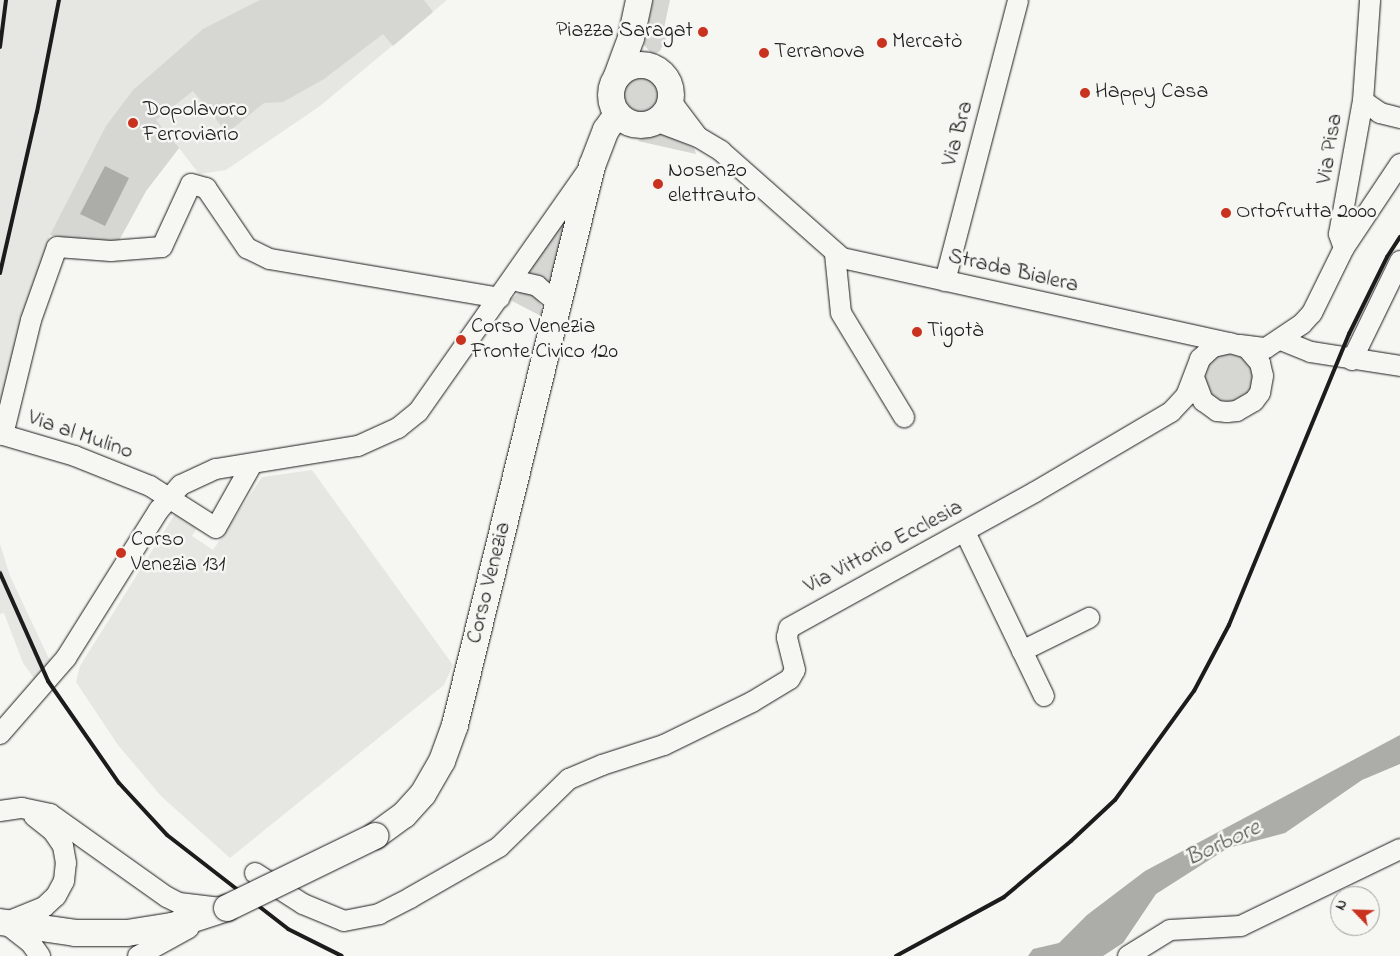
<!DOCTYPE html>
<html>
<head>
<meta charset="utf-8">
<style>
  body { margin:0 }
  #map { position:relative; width:1400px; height:956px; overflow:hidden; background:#f6f6f2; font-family:"Indie Flower",sans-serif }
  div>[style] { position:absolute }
  .built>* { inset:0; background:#e6e6e2 }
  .green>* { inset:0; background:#d6d6d2 }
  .round { border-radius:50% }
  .water>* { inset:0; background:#acaca9 }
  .roads { filter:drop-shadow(0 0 1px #1c1c1c) drop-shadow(0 0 1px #1c1c1c) }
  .minor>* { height:20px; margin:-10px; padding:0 10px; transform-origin:10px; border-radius:10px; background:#f6f6f2 }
  .major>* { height:26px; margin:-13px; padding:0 13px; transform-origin:13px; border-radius:13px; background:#f6f6f2 }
  .major>.ring { margin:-13px; padding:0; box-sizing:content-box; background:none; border:26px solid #f6f6f2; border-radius:50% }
  .rail>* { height:4px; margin:-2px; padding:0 2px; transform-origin:2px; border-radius:2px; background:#1c1c1c }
  .bridges { filter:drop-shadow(0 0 1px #1c1c1c) drop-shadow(0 0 1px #1c1c1c) }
  .major-bridge>* { height:26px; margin:-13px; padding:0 13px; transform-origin:13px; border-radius:13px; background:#f6f6f2 }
  .dots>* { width:14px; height:14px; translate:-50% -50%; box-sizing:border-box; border:2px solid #f6f6f2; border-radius:50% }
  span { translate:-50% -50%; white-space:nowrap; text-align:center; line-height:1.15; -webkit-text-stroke:5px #f6f6f2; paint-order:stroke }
  .poi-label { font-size:22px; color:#1c1c1c }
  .right { translate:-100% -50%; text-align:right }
  .left { translate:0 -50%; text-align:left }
  .street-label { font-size:22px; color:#1c1c1c }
  .water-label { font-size:24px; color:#565654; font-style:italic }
  .north { position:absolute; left:1330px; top:886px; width:50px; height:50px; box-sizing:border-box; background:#f6f6f2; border:1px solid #9f9f9c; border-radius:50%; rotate:294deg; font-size:14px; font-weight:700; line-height:20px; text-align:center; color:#1c1c1c }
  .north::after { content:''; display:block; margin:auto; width:18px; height:22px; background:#c8321e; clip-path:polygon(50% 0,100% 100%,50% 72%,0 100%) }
</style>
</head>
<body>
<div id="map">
  <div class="built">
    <i style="clip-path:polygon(0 0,447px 0,320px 106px,226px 170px,199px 174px,179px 148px,146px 191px,116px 246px,50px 235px,18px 334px,0 420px)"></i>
    <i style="clip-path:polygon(312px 470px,453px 665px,444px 685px,230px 858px,161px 796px,118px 745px,76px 682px,80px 666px,175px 514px,197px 528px,192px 536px,213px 550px,262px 477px)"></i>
    <i style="clip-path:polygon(0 544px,10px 576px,51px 663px,36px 681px,23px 663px,4px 613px,0 614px)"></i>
  </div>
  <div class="green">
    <i style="clip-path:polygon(260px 0,424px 0,433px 12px,393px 46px,383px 34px,324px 79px,283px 102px,264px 103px,227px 133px,193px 91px,156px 120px,179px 148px,146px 191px,116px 246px,50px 235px,106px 126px,133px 90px,203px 29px)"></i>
    <i style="clip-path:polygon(653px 0,670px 0,664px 28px,666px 39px,660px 51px,653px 55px,644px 45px)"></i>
    <i class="round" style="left:623px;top:77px;width:36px;height:36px"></i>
    <i style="clip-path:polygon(660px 132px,694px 148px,696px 154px,638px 141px,648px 133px)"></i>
    <i style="clip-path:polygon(565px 224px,553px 285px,542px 276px,527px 272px,560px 225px)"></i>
    <i style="clip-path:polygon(521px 291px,534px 295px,541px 305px,543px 317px,510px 300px)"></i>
    <i class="round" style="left:1205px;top:354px;width:48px;height:48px"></i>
  </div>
  <div class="water">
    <i style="clip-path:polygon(105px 166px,129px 178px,105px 226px,80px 214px)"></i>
    <i style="clip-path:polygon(1400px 735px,1400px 764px,1362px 780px,1285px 833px,1228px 848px,1156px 894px,1123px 943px,1103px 956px,1028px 956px,1033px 949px,1059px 943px,1087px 915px,1145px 871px)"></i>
  </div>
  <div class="roads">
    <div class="minor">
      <i style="left:670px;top:100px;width:46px;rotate:52.9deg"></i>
      <i style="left:1363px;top:101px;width:21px;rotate:35deg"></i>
      <i style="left:1380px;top:113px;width:21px;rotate:14deg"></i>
      <i style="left:655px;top:121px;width:46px;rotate:20.4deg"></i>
      <i style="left:698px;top:137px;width:27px;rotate:31deg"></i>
      <i style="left:721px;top:151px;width:162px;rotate:41.5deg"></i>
      <i style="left:842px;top:258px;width:395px;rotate:12.4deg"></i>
      <i style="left:1344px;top:248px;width:15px;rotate:-110deg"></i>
      <i style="left:1339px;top:234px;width:135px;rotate:-79.8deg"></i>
      <i style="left:1363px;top:101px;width:101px;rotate:-86deg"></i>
      <i style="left:835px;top:254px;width:59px;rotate:84.2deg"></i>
      <i style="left:841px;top:313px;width:122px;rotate:58.8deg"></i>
      <i style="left:512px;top:280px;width:26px;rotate:13deg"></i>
      <i style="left:537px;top:286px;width:28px;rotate:39deg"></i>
      <i style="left:945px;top:281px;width:290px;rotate:-75.4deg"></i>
      <i style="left:1281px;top:340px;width:32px;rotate:22deg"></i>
      <i style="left:1311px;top:352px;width:90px;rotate:8.9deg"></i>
      <i style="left:1240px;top:345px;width:26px;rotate:7deg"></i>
      <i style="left:1266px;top:348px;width:43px;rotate:-33.7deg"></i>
      <i style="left:1302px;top:324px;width:15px;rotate:-48deg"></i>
      <i style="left:1312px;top:313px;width:72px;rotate:-63.8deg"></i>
      <i style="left:1344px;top:248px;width:101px;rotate:-56.3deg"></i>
      <i style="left:1352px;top:360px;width:110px;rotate:-64.1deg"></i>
      <i style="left:252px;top:464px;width:73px;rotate:119.4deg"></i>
      <i style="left:216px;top:528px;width:78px;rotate:-147.5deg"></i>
      <i style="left:150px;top:486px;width:81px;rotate:-158.2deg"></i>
      <i style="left:75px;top:456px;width:75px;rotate:-163.7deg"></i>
      <i style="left:3px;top:435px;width:118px;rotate:-76.3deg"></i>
      <i style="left:31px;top:320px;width:77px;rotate:-70.4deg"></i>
      <i style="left:57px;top:247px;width:54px;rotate:4.2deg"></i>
      <i style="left:111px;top:251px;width:51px;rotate:-4.5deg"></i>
      <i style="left:162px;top:247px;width:69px;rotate:-65.3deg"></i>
      <i style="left:191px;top:184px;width:16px;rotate:15deg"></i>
      <i style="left:206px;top:188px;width:73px;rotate:55.7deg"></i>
      <i style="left:247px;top:248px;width:25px;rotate:26deg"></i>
      <i style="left:270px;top:259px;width:233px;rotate:9.6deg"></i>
      <i style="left:965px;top:532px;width:182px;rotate:64.3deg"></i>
      <i style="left:1022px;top:651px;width:75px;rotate:-26.2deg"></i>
      <i style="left:0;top:734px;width:101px;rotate:-49deg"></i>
      <i style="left:66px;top:658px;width:175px;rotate:-57.9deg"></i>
      <i style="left:159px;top:510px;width:33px;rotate:-49deg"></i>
      <i style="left:181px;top:485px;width:38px;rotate:-25deg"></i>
      <i style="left:216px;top:469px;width:144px;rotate:-9.2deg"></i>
      <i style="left:358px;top:446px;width:44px;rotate:-24.2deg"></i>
      <i style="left:398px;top:428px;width:26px;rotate:-39deg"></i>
      <i style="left:418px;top:412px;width:297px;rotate:-54.9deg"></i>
      <i style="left:0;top:811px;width:22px;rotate:-8deg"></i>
      <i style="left:22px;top:808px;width:29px;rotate:12deg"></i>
      <i style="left:50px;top:814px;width:143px;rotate:35.4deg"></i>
      <i style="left:167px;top:897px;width:13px;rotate:27deg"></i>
      <i style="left:179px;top:903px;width:42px;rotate:6.8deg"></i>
      <i style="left:255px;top:873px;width:57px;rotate:32.9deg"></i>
      <i style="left:303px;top:904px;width:44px;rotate:22.5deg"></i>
      <i style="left:344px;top:921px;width:36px;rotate:-11deg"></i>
      <i style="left:379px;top:914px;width:35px;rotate:-27deg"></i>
      <i style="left:410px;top:898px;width:103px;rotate:-29.8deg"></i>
      <i style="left:499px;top:847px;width:98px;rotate:-44.2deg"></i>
      <i style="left:569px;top:779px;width:36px;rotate:-23deg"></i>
      <i style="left:602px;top:765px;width:65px;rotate:-17.9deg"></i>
      <i style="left:664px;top:745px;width:98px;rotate:-26deg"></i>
      <i style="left:752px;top:702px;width:44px;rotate:-31.2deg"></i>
      <i style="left:790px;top:679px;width:10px;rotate:-61deg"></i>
      <i style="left:795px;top:670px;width:34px;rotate:-104deg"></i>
      <i style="left:787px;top:637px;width:9px;rotate:-77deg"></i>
      <i style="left:789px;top:628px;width:281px;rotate:-28.9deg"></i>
      <i style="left:1035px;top:492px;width:158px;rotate:-30.5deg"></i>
      <i style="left:1171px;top:412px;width:22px;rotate:-47deg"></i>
      <i style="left:1186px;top:396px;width:40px;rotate:-69deg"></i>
      <i style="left:1200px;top:359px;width:18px;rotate:-43deg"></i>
      <i style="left:1213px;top:347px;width:17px;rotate:-13deg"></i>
      <i style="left:1230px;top:343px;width:18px;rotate:16deg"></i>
      <i style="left:1247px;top:348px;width:20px;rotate:49deg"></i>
      <i style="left:1260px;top:363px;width:13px;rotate:77deg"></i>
      <i style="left:1263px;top:376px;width:17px;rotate:100deg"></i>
      <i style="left:1260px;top:393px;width:10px;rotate:127deg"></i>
      <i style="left:1254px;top:401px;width:20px;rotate:150deg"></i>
      <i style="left:1237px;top:411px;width:10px;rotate:174deg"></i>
      <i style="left:1227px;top:412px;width:10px;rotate:-174deg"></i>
      <i style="left:1217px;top:411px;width:17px;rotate:-144deg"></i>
      <i style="left:1203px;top:401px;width:25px;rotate:-111deg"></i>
      <i style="left:4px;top:922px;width:33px;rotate:38deg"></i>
      <i style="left:30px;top:942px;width:17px;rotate:54deg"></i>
      <i style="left:7px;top:922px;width:40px;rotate:-22deg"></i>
      <i style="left:44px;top:907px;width:16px;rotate:-43deg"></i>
      <i style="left:56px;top:896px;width:17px;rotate:-62deg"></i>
      <i style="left:64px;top:881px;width:18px;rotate:-84deg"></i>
      <i style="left:66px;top:863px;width:17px;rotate:-100deg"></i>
      <i style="left:63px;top:846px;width:18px;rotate:-124deg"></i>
      <i style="left:53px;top:831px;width:24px;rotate:-142deg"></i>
      <i style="left:138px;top:956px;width:58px;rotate:-28.8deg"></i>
      <i style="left:1128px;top:956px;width:49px;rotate:-31.8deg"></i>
      <i style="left:1170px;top:930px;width:71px;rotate:-3.2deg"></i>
      <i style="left:1241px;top:926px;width:177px;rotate:-25.8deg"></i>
    </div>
    <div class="major">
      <i class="ring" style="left:611px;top:65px;width:34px;height:34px"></i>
      <i style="left:617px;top:76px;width:40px;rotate:-69.8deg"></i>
      <i style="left:631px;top:38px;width:39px;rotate:-78deg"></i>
      <i style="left:375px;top:836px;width:36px;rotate:-36deg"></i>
      <i style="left:404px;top:815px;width:28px;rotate:-48deg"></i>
      <i style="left:423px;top:794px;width:38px;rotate:-60deg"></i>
      <i style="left:442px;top:761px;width:38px;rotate:-70deg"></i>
      <i style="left:455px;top:725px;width:576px;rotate:-76.23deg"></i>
      <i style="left:592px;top:166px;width:39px;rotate:-69deg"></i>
      <i style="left:606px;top:130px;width:19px;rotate:-55deg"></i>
      <i style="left:0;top:922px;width:76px;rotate:8.3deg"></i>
      <i style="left:75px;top:933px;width:52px"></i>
      <i style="left:127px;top:933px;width:46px;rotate:-8.8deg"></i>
      <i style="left:172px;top:926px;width:58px;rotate:-18.1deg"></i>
    </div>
  </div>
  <div class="rail">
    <i style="left:0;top:47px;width:47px;rotate:-82.7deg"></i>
    <i style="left:0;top:273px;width:165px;rotate:-77.1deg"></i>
    <i style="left:37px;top:112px;width:114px;rotate:-78.9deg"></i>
    <i style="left:0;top:573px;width:118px;rotate:66deg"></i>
    <i style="left:48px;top:681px;width:124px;rotate:55.2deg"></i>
    <i style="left:119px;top:783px;width:71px;rotate:47.3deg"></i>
    <i style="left:167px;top:835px;width:153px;rotate:37.8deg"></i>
    <i style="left:288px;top:929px;width:60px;rotate:26.6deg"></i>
    <i style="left:896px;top:956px;width:123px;rotate:-28.6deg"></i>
    <i style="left:1004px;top:897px;width:87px;rotate:-39.9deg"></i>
    <i style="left:1071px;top:841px;width:60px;rotate:-43deg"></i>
    <i style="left:1115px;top:800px;width:135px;rotate:-54.1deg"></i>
    <i style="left:1194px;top:691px;width:75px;rotate:-62.1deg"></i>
    <i style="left:1229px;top:625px;width:315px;rotate:-67.6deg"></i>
    <i style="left:1349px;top:334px;width:86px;rotate:-63.7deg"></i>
    <i style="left:1387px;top:257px;width:24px;rotate:-57deg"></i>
  </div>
  <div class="bridges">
    <div class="major-bridge">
      <i style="left:227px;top:908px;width:165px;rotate:-25.9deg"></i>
    </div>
  </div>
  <div class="dots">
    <i style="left:703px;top:32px;background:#c8321e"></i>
    <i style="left:882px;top:43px;background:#c8321e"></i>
    <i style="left:764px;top:53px;background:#c8321e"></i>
    <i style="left:1085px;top:93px;background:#c8321e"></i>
    <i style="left:133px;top:123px;background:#c8321e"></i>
    <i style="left:658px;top:184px;background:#c8321e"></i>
    <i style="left:1226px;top:213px;background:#c8321e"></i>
    <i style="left:917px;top:332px;background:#c8321e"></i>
    <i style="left:461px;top:340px;background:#c8321e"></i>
    <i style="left:121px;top:553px;background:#c8321e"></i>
  </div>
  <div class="poi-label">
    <span class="right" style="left:693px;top:32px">Piazza Saragat</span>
    <span class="left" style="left:892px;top:43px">Mercatò</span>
    <span class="left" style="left:774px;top:53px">Terranova</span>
    <span class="left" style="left:1095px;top:93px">Happy Casa</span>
    <span class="left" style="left:143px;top:123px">Dopolavoro<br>Ferroviario</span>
    <span class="left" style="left:668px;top:184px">Nosenzo<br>elettrauto</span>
    <span class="left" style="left:1236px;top:213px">Ortofrutta 2000</span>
    <span class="left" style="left:471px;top:340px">Corso Venezia<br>Fronte Civico 120</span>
    <span class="left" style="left:927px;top:332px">Tigotà</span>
    <span class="left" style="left:131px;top:553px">Corso<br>Venezia 131</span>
  </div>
  <div class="street-label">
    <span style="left:959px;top:134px;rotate:-75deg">Via Bra</span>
    <span style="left:1331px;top:149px;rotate:-81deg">Via Pisa</span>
    <span style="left:1013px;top:272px;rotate:13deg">Strada Bialera</span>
    <span style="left:80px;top:436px;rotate:19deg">Via al Mulino</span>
    <span style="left:884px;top:548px;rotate:-28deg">Via Vittorio Ecclesia</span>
    <span style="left:490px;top:583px;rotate:-76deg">Corso Venezia</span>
  </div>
  <div class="water-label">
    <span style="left:1223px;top:844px;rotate:-25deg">Borbore</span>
  </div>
  <div class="north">N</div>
</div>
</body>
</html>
